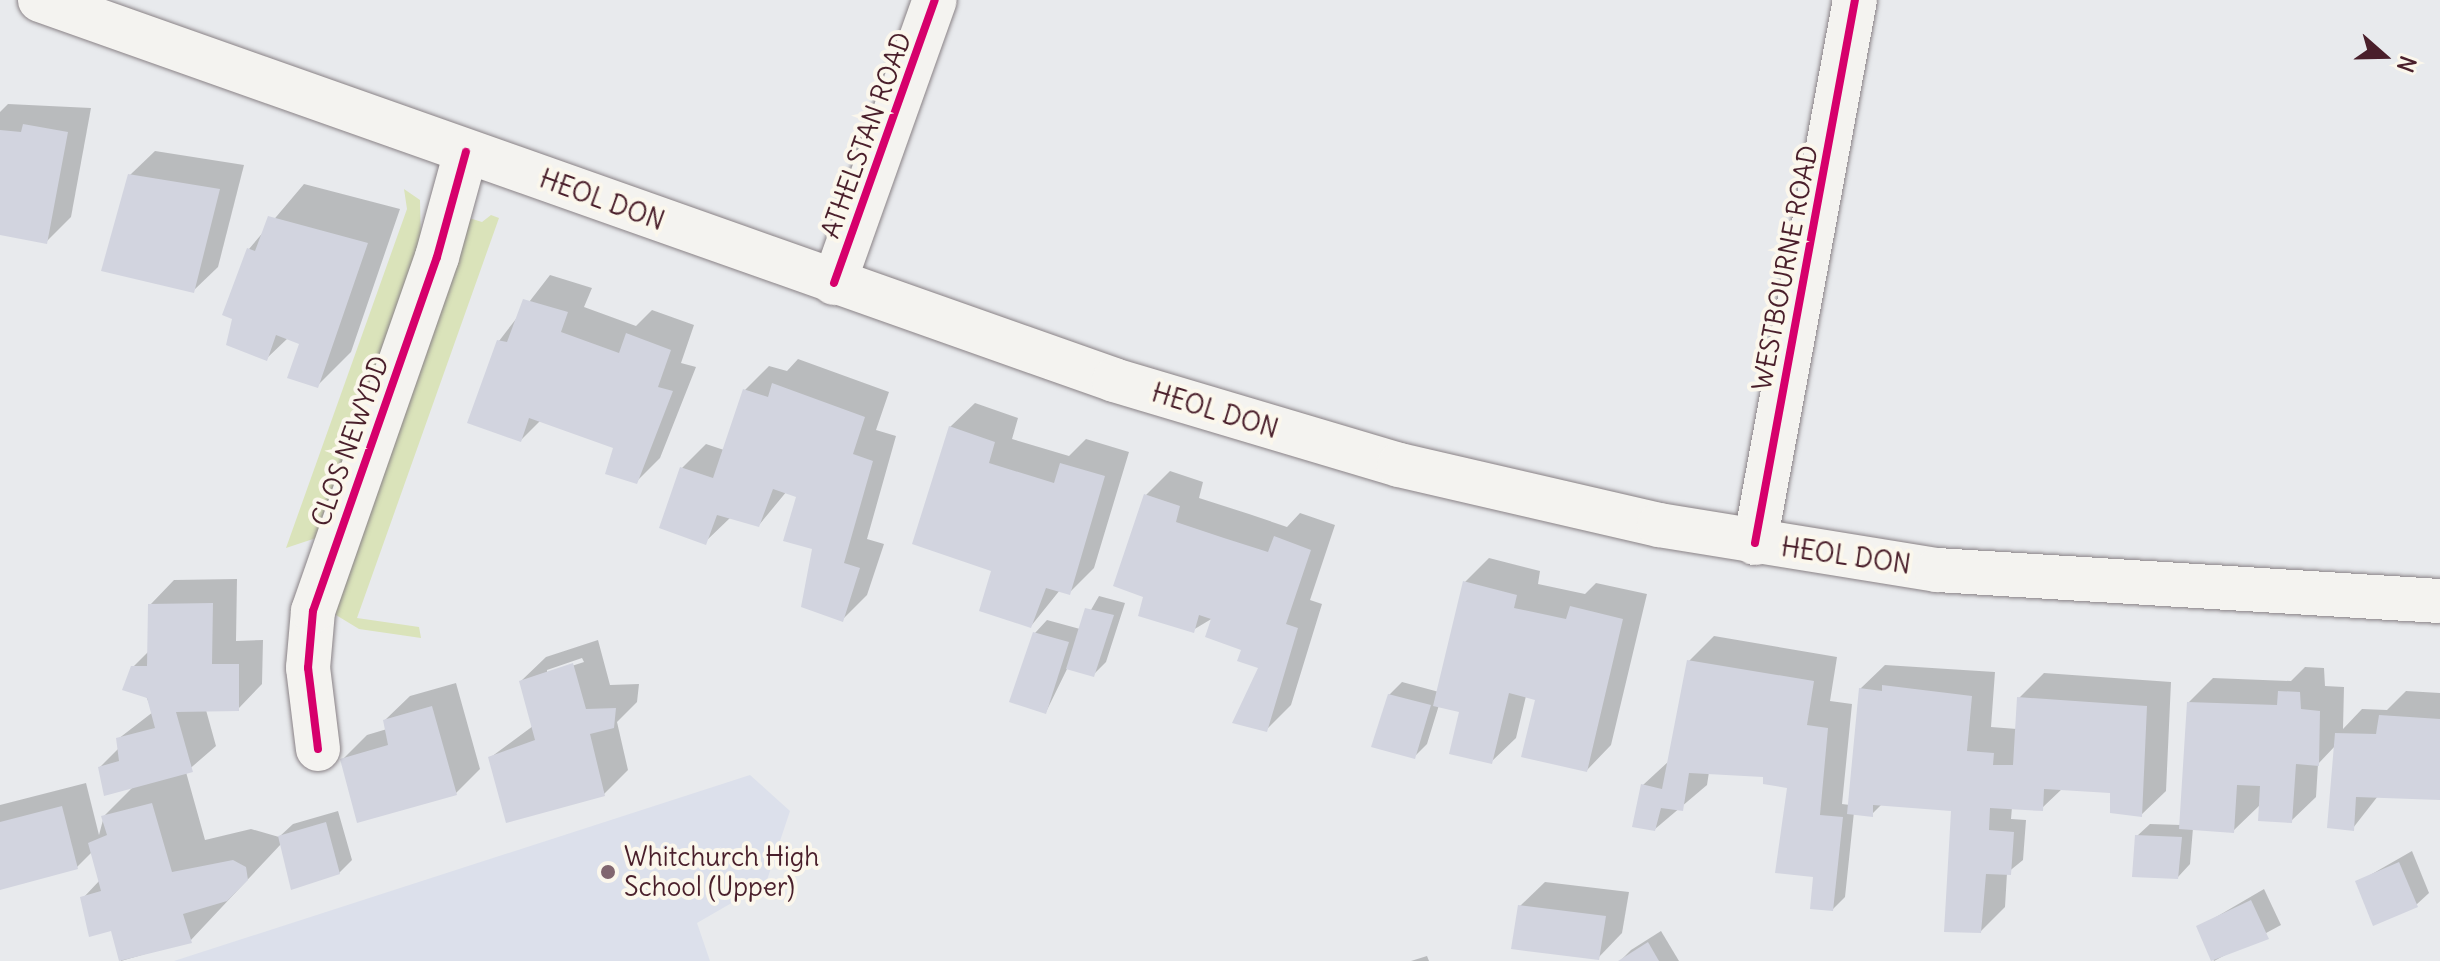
<!DOCTYPE html>
<html>
<head>
<meta charset="utf-8">
<style>
  body { margin:0 }
  #map { position:relative; width:2440px; height:961px; overflow:hidden; background:#e8eaed; font-family:Delius,sans-serif }
  div>[style] { position:absolute }
  .built>* { inset:0; background:#dce0eb }
  .green>* { inset:0; background:#dae3ba }
  .shadow>* { inset:0; background:#0003 }
  .building>* { inset:0; background:#d2d4df }
  .roads { filter:drop-shadow(0 0 2px #898286) drop-shadow(0 0 2px #898286) }
  .minor>* { height:44px; margin:-22px; padding:0 22px; transform-origin:22px; border-radius:22px; background:#f4f3f0 }
  .primary>* { height:44px; margin:-22px; padding:0 22px; transform-origin:22px; border-radius:22px; background:#f4f3f0 }
  .cycleway>* { height:8px; margin:-4px; padding:0 4px; transform-origin:4px; border-radius:4px; background:#d6006c }
  .dots>* { width:22px; height:22px; translate:-50% -50%; box-sizing:border-box; border:4px solid #fbf7ec; border-radius:50% }
  span { translate:-50% -50%; white-space:nowrap; text-align:center; line-height:1.15; -webkit-text-stroke:8px #fbf7ec; paint-order:stroke }
  .street-label { font-size:26px; color:#4a1f2b }
  .poi-label { font-size:26px; color:#4a1f2b }
  .left { translate:0 -50%; text-align:left }
  .north { position:absolute; left:2344px; top:16px; width:80px; height:80px; -webkit-text-stroke:6px #fbf7ec; paint-order:stroke; rotate:110deg; font-size:22px; font-weight:700; line-height:32px; text-align:center; color:#4a1f2b }
  .north::after { content:''; display:block; margin:auto; width:28px; height:36px; background:#4a1f2b; clip-path:polygon(50% 0,100% 100%,50% 72%,0 100%) }
</style>
</head>
<body>
<div id="map">
  <div class="built">
    <i style="clip-path:polygon(750px 775px,790px 811px,766px 883px,697px 923px,710px 961px,174px 961px)"></i>
  </div>
  <div class="green">
    <i style="clip-path:polygon(404px 189px,420px 200px,421px 247px,316px 538px,286px 548px,407px 209px)"></i>
    <i style="clip-path:polygon(491px 215px,499px 218px,357px 618px,419px 627px,421px 638px,359px 629px,336px 615px,335px 600px,469px 218px,482px 222px)"></i>
  </div>
  <div class="shadow">
    <i style="clip-path:polygon(8px 104px,91px 108px,71px 217px,46px 242px,0 233px,0 112px)"></i>
    <i style="clip-path:polygon(155px 151px,244px 165px,218px 267px,193px 291px,130px 175px)"></i>
    <i style="clip-path:polygon(304px 184px,400px 209px,351px 352px,317px 386px,301px 342px,288px 338px,266px 359px,249px 249px)"></i>
    <i style="clip-path:polygon(550px 275px,592px 288px,584px 307px,636px 326px,652px 310px,694px 325px,681px 363px,696px 367px,660px 458px,636px 482px,616px 447px,541px 420px,521px 440px,499px 341px)"></i>
    <i style="clip-path:polygon(798px 359px,889px 392px,876px 430px,896px 436px,867px 539px,884px 544px,867px 595px,842px 620px,799px 495px,787px 491px,759px 525px,731px 517px,705px 542px,682px 468px,706px 444px,724px 450px,745px 390px,769px 366px,787px 371px)"></i>
    <i style="clip-path:polygon(975px 403px,1018px 418px,1012px 439px,1069px 456px,1086px 439px,1129px 452px,1094px 568px,1069px 593px,1060px 590px,1031px 626px,994px 570px,950px 427px)"></i>
    <i style="clip-path:polygon(1170px 471px,1203px 482px,1199px 498px,1249px 514px,1287px 527px,1300px 513px,1335px 525px,1310px 600px,1322px 604px,1291px 705px,1266px 730px,1261px 667px,1213px 618px,1193px 630px,1145px 596px,1146px 495px)"></i>
    <i style="clip-path:polygon(1489px 558px,1540px 571px,1538px 584px,1585px 594px,1596px 583px,1647px 594px,1611px 745px,1587px 770px,1537px 699px,1526px 696px,1516px 738px,1491px 762px,1461px 710px,1439px 705px,1427px 744px,1415px 756px,1389px 695px,1402px 682px,1439px 692px,1465px 582px)"></i>
    <i style="clip-path:polygon(237px 579px,236px 641px,263px 640px,262px 684px,238px 709px,206px 710px,216px 746px,186px 772px,205px 840px,251px 829px,279px 837px,293px 824px,338px 811px,352px 860px,339px 873px,282px 843px,190px 941px,121px 961px,112px 928px,83px 898px,100px 880px,93px 851px,77px 867px,0 888px,0 805px,86px 783px,99px 835px,104px 816px,134px 786px,100px 767px,119px 748px,118px 739px,153px 712px,133px 667px,149px 651px,150px 605px,174px 580px)"></i>
    <i style="clip-path:polygon(1099px 596px,1125px 603px,1106px 662px,1093px 675px,1068px 667px,1046px 712px,1035px 633px,1047px 620px,1080px 629px)"></i>
    <i style="clip-path:polygon(1714px 636px,1837px 657px,1830px 701px,1852px 704px,1842px 804px,1850px 805px,1860px 689px,1885px 665px,1995px 672px,1991px 727px,2017px 729px,2019px 698px,2044px 673px,2171px 682px,2166px 791px,2141px 815px,2112px 791px,2063px 788px,2042px 808px,2012px 807px,2011px 819px,2026px 820px,2023px 860px,2007px 873px,2005px 907px,1981px 931px,1953px 809px,1883px 803px,1872px 814px,1854px 812px,1845px 897px,1833px 909px,1789px 786px,1766px 775px,1709px 772px,1707px 785px,1655px 829px,1643px 785px,1669px 761px,1689px 661px)"></i>
    <i style="clip-path:polygon(evenodd,598px 640px,610px 685px,639px 684px,637px 702px,617px 722px,628px 770px,604px 794px,491px 757px,533px 726px,521px 681px,546px 657px,598px 640px,582px 658px,584px 662px,547px 674px,547px 670px,582px 658px)"></i>
    <i style="clip-path:polygon(2305px 667px,2324px 668px,2325px 686px,2344px 687px,2343px 729px,2362px 709px,2387px 710px,2406px 691px,2440px 693px,2440px 798px,2378px 796px,2353px 828px,2336px 745px,2318px 764px,2316px 797px,2291px 821px,2261px 804px,2233px 831px,2193px 828px,2190px 864px,2178px 877px,2137px 836px,2150px 824px,2181px 825px,2188px 703px,2213px 678px,2291px 681px)"></i>
    <i style="clip-path:polygon(456px 683px,480px 769px,455px 794px,342px 760px,367px 735px,387px 729px,385px 720px,410px 696px)"></i>
    <i style="clip-path:polygon(2412px 851px,2429px 893px,2416px 905px,2358px 882px)"></i>
    <i style="clip-path:polygon(1545px 882px,1629px 892px,1622px 933px,1598px 958px,1520px 906px)"></i>
    <i style="clip-path:polygon(2264px 889px,2281px 925px,2214px 961px,2199px 927px)"></i>
    <i style="clip-path:polygon(1661px 931px,1679px 961px,1620px 961px,1631px 950px)"></i>
    <i style="clip-path:polygon(1427px 956px,1429px 961px,1411px 961px)"></i>
  </div>
  <div class="building">
    <i style="clip-path:polygon(23px 124px,68px 132px,47px 244px,0 235px,0 130px,21px 132px)"></i>
    <i style="clip-path:polygon(128px 174px,220px 189px,194px 293px,101px 271px)"></i>
    <i style="clip-path:polygon(268px 216px,368px 243px,318px 388px,287px 378px,299px 344px,276px 335px,267px 361px,226px 345px,232px 319px,222px 315px,247px 248px,255px 251px)"></i>
    <i style="clip-path:polygon(523px 299px,568px 312px,561px 332px,619px 353px,626px 333px,671px 350px,658px 387px,673px 391px,637px 484px,605px 474px,613px 448px,529px 418px,521px 442px,467px 423px,497px 340px,507px 342px)"></i>
    <i style="clip-path:polygon(772px 383px,865px 417px,853px 454px,873px 461px,844px 563px,860px 568px,843px 622px,801px 607px,812px 549px,783px 541px,796px 497px,773px 489px,759px 527px,717px 515px,706px 545px,659px 528px,680px 467px,713px 478px,743px 389px,768px 397px)"></i>
    <i style="clip-path:polygon(949px 426px,995px 442px,989px 463px,1054px 483px,1060px 463px,1105px 476px,1070px 595px,1046px 588px,1031px 628px,979px 611px,991px 571px,912px 544px)"></i>
    <i style="clip-path:polygon(1144px 494px,1180px 506px,1176px 522px,1224px 538px,1268px 552px,1274px 536px,1311px 550px,1286px 624px,1298px 628px,1267px 732px,1232px 723px,1258px 668px,1237px 661px,1241px 650px,1205px 637px,1211px 619px,1199px 615px,1194px 633px,1138px 616px,1143px 597px,1113px 586px)"></i>
    <i style="clip-path:polygon(1463px 581px,1517px 595px,1514px 608px,1566px 619px,1570px 606px,1623px 619px,1587px 772px,1521px 757px,1535px 700px,1509px 693px,1492px 764px,1449px 754px,1459px 712px,1433px 706px)"></i>
    <i style="clip-path:polygon(213px 603px,212px 664px,239px 664px,239px 711px,176px 712px,193px 772px,104px 796px,98px 767px,119px 761px,116px 738px,155px 728px,147px 698px,122px 690px,131px 666px,147px 666px,148px 604px)"></i>
    <i style="clip-path:polygon(1085px 608px,1114px 615px,1094px 677px,1066px 669px)"></i>
    <i style="clip-path:polygon(1033px 632px,1069px 642px,1046px 714px,1009px 702px)"></i>
    <i style="clip-path:polygon(1687px 660px,1814px 681px,1807px 725px,1828px 728px,1820px 815px,1843px 817px,1833px 911px,1810px 909px,1813px 877px,1775px 873px,1787px 788px,1763px 784px,1763px 777px,1689px 773px,1683px 811px,1661px 808px,1655px 831px,1632px 827px,1641px 784px,1662px 789px)"></i>
    <i style="clip-path:polygon(573px 663px,586px 709px,616px 708px,614px 728px,590px 734px,605px 796px,506px 823px,488px 757px,535px 740px,519px 681px)"></i>
    <i style="clip-path:polygon(1882px 685px,1972px 696px,1967px 751px,1994px 753px,1993px 765px,2013px 765px,2017px 697px,2147px 706px,2142px 817px,2110px 813px,2110px 793px,2044px 789px,2043px 811px,1990px 808px,1989px 830px,2014px 832px,2011px 875px,1986px 874px,1981px 933px,1944px 932px,1951px 811px,1873px 805px,1873px 817px,1847px 814px,1859px 688px,1882px 691px)"></i>
    <i style="clip-path:polygon(2278px 691px,2300px 692px,2301px 709px,2320px 711px,2319px 766px,2296px 764px,2292px 823px,2258px 821px,2260px 786px,2237px 785px,2234px 833px,2179px 829px,2187px 702px,2277px 705px)"></i>
    <i style="clip-path:polygon(1388px 694px,1431px 705px,1415px 759px,1371px 747px)"></i>
    <i style="clip-path:polygon(432px 706px,457px 795px,357px 823px,340px 759px,388px 745px,383px 720px)"></i>
    <i style="clip-path:polygon(2379px 715px,2440px 719px,2440px 800px,2356px 797px,2354px 831px,2327px 828px,2335px 733px,2376px 734px)"></i>
    <i style="clip-path:polygon(152px 803px,172px 872px,233px 860px,246px 867px,248px 880px,227px 901px,183px 914px,192px 943px,119px 961px,111px 931px,89px 937px,80px 897px,101px 891px,88px 843px,107px 835px,101px 816px)"></i>
    <i style="clip-path:polygon(62px 806px,78px 869px,0 890px,0 822px)"></i>
    <i style="clip-path:polygon(326px 822px,340px 874px,291px 890px,278px 836px)"></i>
    <i style="clip-path:polygon(2135px 835px,2182px 837px,2178px 879px,2132px 877px)"></i>
    <i style="clip-path:polygon(2399px 862px,2418px 907px,2373px 926px,2355px 881px)"></i>
    <i style="clip-path:polygon(2251px 900px,2269px 939px,2211px 961px,2196px 926px)"></i>
    <i style="clip-path:polygon(1518px 905px,1606px 916px,1599px 960px,1511px 949px)"></i>
    <i style="clip-path:polygon(1648px 942px,1659px 961px,1618px 961px)"></i>
  </div>
  <div class="roads">
    <div class="minor">
      <i style="left:834px;top:283px;width:300px;rotate:-70.4deg"></i>
      <i style="left:1755px;top:543px;width:552px;rotate:-79.57deg"></i>
      <i style="left:318px;top:749px;width:82px;rotate:-97deg"></i>
      <i style="left:308px;top:668px;width:57px;rotate:-85deg"></i>
      <i style="left:313px;top:611px;width:375px;rotate:-70.7deg"></i>
      <i style="left:437px;top:257px;width:109px;rotate:-74.6deg"></i>
    </div>
    <div class="primary">
      <i style="left:40px;top:0;width:1139px;rotate:19.48deg"></i>
      <i style="left:1114px;top:380px;width:297px;rotate:16.6deg"></i>
      <i style="left:1399px;top:465px;width:267px;rotate:13deg"></i>
      <i style="left:1659px;top:525px;width:282px;rotate:9.2deg"></i>
      <i style="left:1937px;top:570px;width:504px;rotate:3.53deg"></i>
    </div>
  </div>
  <div class="cycleway">
    <i style="left:834px;top:283px;width:300px;rotate:-70.4deg"></i>
    <i style="left:1755px;top:543px;width:552px;rotate:-79.57deg"></i>
    <i style="left:318px;top:749px;width:82px;rotate:-97deg"></i>
    <i style="left:308px;top:668px;width:57px;rotate:-85deg"></i>
    <i style="left:313px;top:611px;width:375px;rotate:-70.7deg"></i>
    <i style="left:437px;top:257px;width:109px;rotate:-74.6deg"></i>
  </div>
  <div class="dots">
    <i style="left:608px;top:872px;background:#81666f"></i>
  </div>
  <div class="street-label">
    <span style="left:866px;top:135px;rotate:-70deg">ATHELSTAN ROAD</span>
    <span style="left:602px;top:200px;rotate:20deg">HEOL DON</span>
    <span style="left:1785px;top:268px;rotate:-79deg">WESTBOURNE ROAD</span>
    <span style="left:1215px;top:411px;rotate:17deg">HEOL DON</span>
    <span style="left:350px;top:441px;rotate:-70deg">CLOS NEWYDD</span>
    <span style="left:1846px;top:556px;rotate:8deg">HEOL DON</span>
  </div>
  <div class="poi-label">
    <span class="left" style="left:624px;top:872px">Whitchurch High<br>School (Upper)</span>
  </div>
  <div class="north">N</div>
</div>
</body>
</html>
